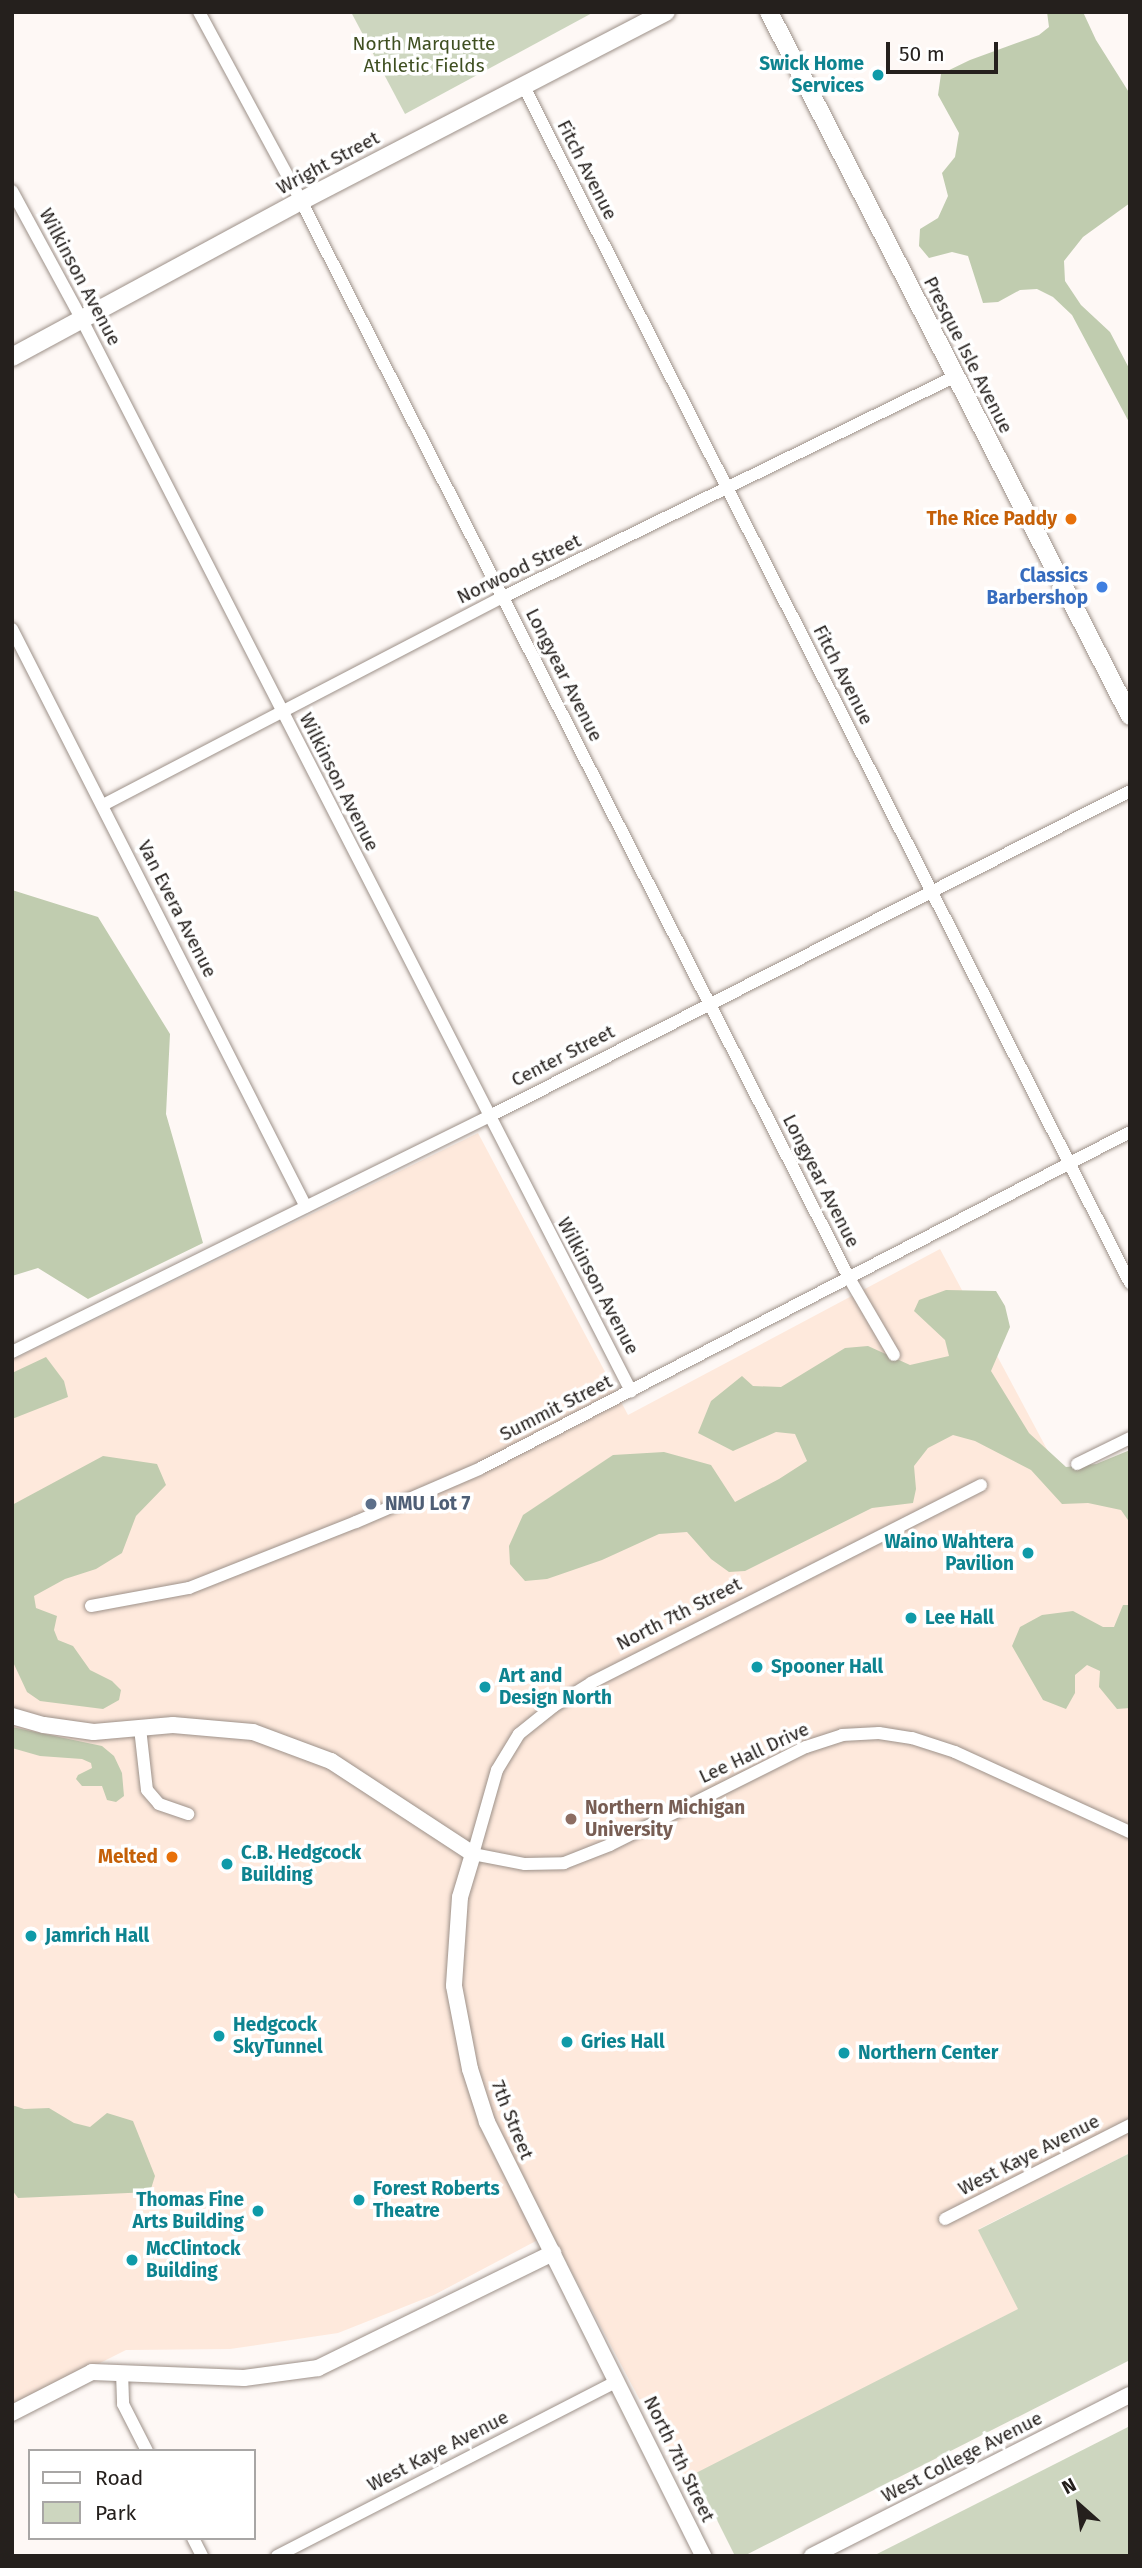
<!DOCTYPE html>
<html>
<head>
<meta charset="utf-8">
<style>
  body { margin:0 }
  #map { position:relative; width:1142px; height:2568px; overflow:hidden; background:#fef8f5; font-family:"Fira Sans",sans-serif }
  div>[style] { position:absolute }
  .built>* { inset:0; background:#fee9dc }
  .green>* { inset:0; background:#cdd6bf }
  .forest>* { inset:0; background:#c0ccaf }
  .roads { filter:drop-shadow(0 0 2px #9d9189) drop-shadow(0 0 2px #9d9189) }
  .minor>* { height:12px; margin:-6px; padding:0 6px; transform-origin:6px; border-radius:6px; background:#fff }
  .tertiary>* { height:16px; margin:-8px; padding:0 8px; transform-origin:8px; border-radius:8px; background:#fff }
  .secondary>* { height:18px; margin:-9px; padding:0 9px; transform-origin:9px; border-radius:9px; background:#fff }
  .dots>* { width:19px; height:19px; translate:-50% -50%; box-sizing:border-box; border:4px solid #fff; border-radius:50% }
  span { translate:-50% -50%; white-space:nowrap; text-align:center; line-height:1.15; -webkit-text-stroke:7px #fff; paint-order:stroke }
  .park-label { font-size:19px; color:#3f4f21 }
  .culture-label { font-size:19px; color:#0d838f; font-weight:700 }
  .right { translate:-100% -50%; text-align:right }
  .left { translate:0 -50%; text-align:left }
  .street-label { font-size:19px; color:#25201d }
  .food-label { font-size:19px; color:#c56008; font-weight:700 }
  .shop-label { font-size:19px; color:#366cbe; font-weight:700 }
  .service-label { font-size:19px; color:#4e5e75; font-weight:700 }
  .education-label { font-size:19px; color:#785e54; font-weight:700 }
  .frame { position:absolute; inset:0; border:14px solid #25201d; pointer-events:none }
  .legend { position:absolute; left:28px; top:2449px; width:228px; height:91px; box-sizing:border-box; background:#fff; border:2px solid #a8a6a5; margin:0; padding:9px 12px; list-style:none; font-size:21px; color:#25201d }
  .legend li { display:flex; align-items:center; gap:14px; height:35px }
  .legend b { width:35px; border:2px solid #a8a6a5 }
  .north { position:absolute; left:1044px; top:2470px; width:70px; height:70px; -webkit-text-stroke:5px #fff; paint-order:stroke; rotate:332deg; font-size:19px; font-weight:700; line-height:28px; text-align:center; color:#25201d }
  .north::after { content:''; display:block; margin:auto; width:24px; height:32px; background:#25201d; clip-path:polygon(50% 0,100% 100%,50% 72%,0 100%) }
  .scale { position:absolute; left:886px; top:42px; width:112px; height:32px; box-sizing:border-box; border:4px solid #25201d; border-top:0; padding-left:9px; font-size:21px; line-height:24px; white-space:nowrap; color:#25201d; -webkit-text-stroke:5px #fff; paint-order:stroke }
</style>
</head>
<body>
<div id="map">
  <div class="built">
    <i style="clip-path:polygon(478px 1133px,628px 1415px,940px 1249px,1066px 1485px,1130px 1451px,1130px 2153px,979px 2229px,1019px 2309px,683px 2481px,551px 2233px,434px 2295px,338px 2333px,230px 2349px,126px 2350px,12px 2407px,12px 1360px)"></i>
  </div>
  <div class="green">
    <i style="clip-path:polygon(351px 12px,594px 12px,405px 114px)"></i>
    <i style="clip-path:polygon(1130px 2153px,1130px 2360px,744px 2556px,735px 2556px,694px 2474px,1018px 2309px,978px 2230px)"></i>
    <i style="clip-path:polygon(1130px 2426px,1130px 2556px,873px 2556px)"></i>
  </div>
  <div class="forest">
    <i style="clip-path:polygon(1047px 12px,1083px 12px,1096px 40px,1130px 94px,1130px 203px,1083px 237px,1064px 261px,1065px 281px,1081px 305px,1110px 332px,1130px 370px,1130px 424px,1072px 315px,1053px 297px,1037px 289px,1020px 290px,998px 302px,983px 303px,968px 256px,952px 252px,929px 258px,919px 246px,920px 229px,938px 218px,948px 196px,942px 173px,955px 157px,959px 133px,938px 95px,941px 74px,970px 60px,1039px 35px,1049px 27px)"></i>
    <i style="clip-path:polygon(12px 890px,98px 917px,170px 1034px,166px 1114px,203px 1243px,88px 1299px,38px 1268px,12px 1276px)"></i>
    <i style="clip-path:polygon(946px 1290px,996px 1291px,1005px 1306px,1010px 1327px,991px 1371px,1029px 1433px,1066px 1467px,1096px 1464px,1130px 1450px,1130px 1523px,1121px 1510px,1088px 1503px,1062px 1504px,1031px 1470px,975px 1441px,953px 1435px,928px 1448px,914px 1466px,916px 1489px,913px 1503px,872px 1508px,745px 1571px,729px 1572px,711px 1559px,687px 1532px,659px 1534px,602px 1560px,547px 1579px,525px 1581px,510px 1564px,509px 1546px,523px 1515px,613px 1455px,664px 1452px,711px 1465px,735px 1502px,779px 1479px,807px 1461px,795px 1434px,776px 1432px,733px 1451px,698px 1433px,711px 1401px,742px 1376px,753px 1386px,781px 1387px,845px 1348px,868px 1346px,910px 1365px,949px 1356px,945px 1340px,914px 1311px,919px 1300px)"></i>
    <i style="clip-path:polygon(46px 1357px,64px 1381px,68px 1397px,12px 1419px,12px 1373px)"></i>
    <i style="clip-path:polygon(103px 1456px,157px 1464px,166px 1485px,136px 1516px,122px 1553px,96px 1569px,65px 1579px,34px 1596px,36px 1608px,57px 1616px,54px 1630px,58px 1640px,73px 1646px,90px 1670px,112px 1681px,121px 1690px,119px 1700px,103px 1709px,40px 1701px,27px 1692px,12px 1660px,12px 1505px)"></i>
    <i style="clip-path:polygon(1123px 1605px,1130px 1605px,1130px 1708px,1117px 1709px,1099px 1687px,1100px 1671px,1087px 1665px,1075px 1675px,1075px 1693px,1066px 1709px,1043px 1700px,1012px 1646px,1020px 1627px,1042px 1615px,1073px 1611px,1103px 1627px,1114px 1627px)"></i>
    <i style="clip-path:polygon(12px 1727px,102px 1746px,114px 1756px,122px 1773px,124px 1796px,116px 1802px,107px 1800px,102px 1786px,82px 1786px,76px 1779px,78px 1775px,92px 1768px,91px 1763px,82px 1759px,40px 1756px,12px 1748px)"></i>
    <i style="clip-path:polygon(12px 2105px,24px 2109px,49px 2108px,74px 2123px,90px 2127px,107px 2113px,133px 2121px,155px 2176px,150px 2192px,18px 2198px,12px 2190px)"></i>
  </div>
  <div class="roads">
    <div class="minor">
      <i style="left:199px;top:12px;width:215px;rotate:61.6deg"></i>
      <i style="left:301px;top:201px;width:1208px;rotate:63.03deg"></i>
      <i style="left:849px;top:1278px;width:89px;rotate:59.7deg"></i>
      <i style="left:523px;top:85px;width:1343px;rotate:63.13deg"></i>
      <i style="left:12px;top:191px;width:147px;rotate:61.5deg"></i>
      <i style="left:82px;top:320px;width:1204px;rotate:62.86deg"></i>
      <i style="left:12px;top:629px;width:648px;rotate:63.04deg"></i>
      <i style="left:103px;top:805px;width:451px;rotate:-27.5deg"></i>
      <i style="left:503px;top:597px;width:504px;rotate:-26.01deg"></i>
      <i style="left:12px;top:1352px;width:531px;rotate:-26.28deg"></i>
      <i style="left:488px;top:1117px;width:720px;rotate:-26.92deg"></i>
      <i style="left:1077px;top:1464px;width:59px;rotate:-26.1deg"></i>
      <i style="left:981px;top:1485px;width:437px;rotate:153.1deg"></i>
      <i style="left:591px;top:1683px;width:44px;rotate:148.1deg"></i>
      <i style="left:554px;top:1706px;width:45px;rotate:141.3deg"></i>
      <i style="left:519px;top:1734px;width:42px;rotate:121.4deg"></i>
      <i style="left:497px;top:1770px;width:87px;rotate:105.9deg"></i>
      <i style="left:473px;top:1854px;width:53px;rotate:10.9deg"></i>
      <i style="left:525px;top:1864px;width:39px;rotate:-1deg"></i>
      <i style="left:564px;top:1863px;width:49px;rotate:-21.4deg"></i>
      <i style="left:610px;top:1845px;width:219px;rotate:-26.6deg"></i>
      <i style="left:806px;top:1747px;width:38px;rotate:-18deg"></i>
      <i style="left:842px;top:1735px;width:37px;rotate:-3deg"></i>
      <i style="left:879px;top:1733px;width:33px;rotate:9deg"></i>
      <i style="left:912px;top:1738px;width:45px;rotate:18deg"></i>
      <i style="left:955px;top:1752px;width:192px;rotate:24.6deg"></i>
      <i style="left:91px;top:1606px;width:100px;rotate:-10.4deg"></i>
      <i style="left:189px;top:1588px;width:180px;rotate:-21.6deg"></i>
      <i style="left:356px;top:1522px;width:134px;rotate:-23.3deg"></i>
      <i style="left:479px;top:1469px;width:733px;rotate:-27.37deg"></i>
      <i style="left:140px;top:1728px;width:62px;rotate:83.6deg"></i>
      <i style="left:147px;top:1790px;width:18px;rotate:49deg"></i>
      <i style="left:159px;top:1804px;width:31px;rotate:19deg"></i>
      <i style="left:945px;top:2219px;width:208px;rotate:-26.9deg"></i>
      <i style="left:122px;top:2372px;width:32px;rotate:88deg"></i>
      <i style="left:123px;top:2404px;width:53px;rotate:62.9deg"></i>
      <i style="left:193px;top:2538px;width:20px;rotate:63deg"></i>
      <i style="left:277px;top:2556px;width:382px;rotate:-27.2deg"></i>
    </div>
    <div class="tertiary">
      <i style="left:12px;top:1716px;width:33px;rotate:16deg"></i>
      <i style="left:44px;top:1725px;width:50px;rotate:8deg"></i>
      <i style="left:94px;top:1732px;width:79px;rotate:-5.1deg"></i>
      <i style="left:173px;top:1725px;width:80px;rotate:5deg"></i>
      <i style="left:253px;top:1732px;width:83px;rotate:20.4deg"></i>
      <i style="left:331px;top:1761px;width:170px;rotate:33.2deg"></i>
      <i style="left:473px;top:1854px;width:45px;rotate:106.8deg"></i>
      <i style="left:460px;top:1897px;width:89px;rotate:93.9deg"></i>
      <i style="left:454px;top:1986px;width:85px;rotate:79.1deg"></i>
      <i style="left:470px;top:2069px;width:56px;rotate:72.2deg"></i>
      <i style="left:487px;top:2122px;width:485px;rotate:63.5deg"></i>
      <i style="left:12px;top:2413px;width:90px;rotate:-27.1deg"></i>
      <i style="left:92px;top:2372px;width:152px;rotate:2.3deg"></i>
      <i style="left:244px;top:2378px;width:75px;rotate:-7.7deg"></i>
      <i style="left:318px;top:2368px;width:262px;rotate:-26.1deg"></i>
      <i style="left:812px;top:2556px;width:356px;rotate:-26.9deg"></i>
    </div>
    <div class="secondary">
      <i style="left:769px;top:12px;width:791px;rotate:62.85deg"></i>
      <i style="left:12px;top:357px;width:328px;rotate:-28.4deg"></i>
      <i style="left:301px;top:201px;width:411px;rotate:-27.4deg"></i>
    </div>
  </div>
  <div class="dots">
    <i style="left:878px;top:75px;background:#0f9aa8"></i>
    <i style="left:1071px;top:519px;background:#e8710a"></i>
    <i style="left:1102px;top:587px;background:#3f7fe0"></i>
    <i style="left:371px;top:1504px;background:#5c6f8a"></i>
    <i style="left:1028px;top:1553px;background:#0f9aa8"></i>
    <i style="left:911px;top:1618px;background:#0f9aa8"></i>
    <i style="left:757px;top:1667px;background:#0f9aa8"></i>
    <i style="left:485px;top:1687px;background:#0f9aa8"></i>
    <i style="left:571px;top:1819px;background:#8d6e63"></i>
    <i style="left:172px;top:1857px;background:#e8710a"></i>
    <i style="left:227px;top:1864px;background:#0f9aa8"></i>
    <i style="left:31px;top:1936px;background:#0f9aa8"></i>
    <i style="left:219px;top:2036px;background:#0f9aa8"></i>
    <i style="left:567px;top:2042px;background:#0f9aa8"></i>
    <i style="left:844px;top:2053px;background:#0f9aa8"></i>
    <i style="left:359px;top:2200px;background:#0f9aa8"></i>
    <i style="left:258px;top:2211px;background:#0f9aa8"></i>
    <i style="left:132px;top:2260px;background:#0f9aa8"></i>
  </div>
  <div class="park-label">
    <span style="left:424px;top:55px">North Marquette<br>Athletic Fields</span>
  </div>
  <div class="culture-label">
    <span class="right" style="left:864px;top:75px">Swick Home<br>Services</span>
    <span class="right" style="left:1014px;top:1553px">Waino Wahtera<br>Pavilion</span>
    <span class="left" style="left:925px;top:1618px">Lee Hall</span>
    <span class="left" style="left:771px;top:1667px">Spooner Hall</span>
    <span class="left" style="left:499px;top:1687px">Art and<br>Design North</span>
    <span class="left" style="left:241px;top:1864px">C.B. Hedgcock<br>Building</span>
    <span class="left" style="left:45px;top:1936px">Jamrich Hall</span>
    <span class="left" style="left:233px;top:2036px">Hedgcock<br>SkyTunnel</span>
    <span class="left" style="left:581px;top:2042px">Gries Hall</span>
    <span class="left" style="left:858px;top:2053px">Northern Center</span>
    <span class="left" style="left:373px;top:2200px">Forest Roberts<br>Theatre</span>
    <span class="right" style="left:244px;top:2211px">Thomas Fine<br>Arts Building</span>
    <span class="left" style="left:146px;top:2260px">McClintock<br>Building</span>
  </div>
  <div class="street-label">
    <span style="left:328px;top:163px;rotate:-28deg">Wright Street</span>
    <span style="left:587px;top:170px;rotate:63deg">Fitch Avenue</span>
    <span style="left:80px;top:277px;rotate:62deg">Wilkinson Avenue</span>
    <span style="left:968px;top:355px;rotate:63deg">Presque Isle Avenue</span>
    <span style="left:519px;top:569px;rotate:-26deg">Norwood Street</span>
    <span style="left:564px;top:675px;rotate:63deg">Longyear Avenue</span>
    <span style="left:843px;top:675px;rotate:63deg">Fitch Avenue</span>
    <span style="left:339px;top:782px;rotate:63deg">Wilkinson Avenue</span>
    <span style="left:177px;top:909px;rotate:63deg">Van Evera Avenue</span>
    <span style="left:563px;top:1056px;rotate:-27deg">Center Street</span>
    <span style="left:821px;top:1181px;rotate:63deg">Longyear Avenue</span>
    <span style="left:598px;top:1286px;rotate:62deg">Wilkinson Avenue</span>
    <span style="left:556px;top:1408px;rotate:-27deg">Summit Street</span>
    <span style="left:679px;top:1614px;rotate:-27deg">North 7th Street</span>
    <span style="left:754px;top:1753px;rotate:-25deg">Lee Hall Drive</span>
    <span style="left:512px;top:2120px;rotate:68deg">7th Street</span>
    <span style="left:1029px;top:2155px;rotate:-27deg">West Kaye Avenue</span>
    <span style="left:438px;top:2451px;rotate:-27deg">West Kaye Avenue</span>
    <span style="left:962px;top:2457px;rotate:-27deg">West College Avenue</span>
    <span style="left:679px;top:2459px;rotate:64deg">North 7th Street</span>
  </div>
  <div class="food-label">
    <span class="right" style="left:1057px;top:519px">The Rice Paddy</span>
    <span class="right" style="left:158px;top:1857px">Melted</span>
  </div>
  <div class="shop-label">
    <span class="right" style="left:1088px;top:587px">Classics<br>Barbershop</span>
  </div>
  <div class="service-label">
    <span class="left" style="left:385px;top:1504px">NMU Lot 7</span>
  </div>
  <div class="education-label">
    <span class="left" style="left:585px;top:1819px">Northern Michigan<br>University</span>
  </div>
  <div class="frame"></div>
  <ul class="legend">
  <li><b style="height:9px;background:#fff"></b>Road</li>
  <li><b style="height:19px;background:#cdd6bf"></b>Park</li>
  </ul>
  <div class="north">N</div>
  <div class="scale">50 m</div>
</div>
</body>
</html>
